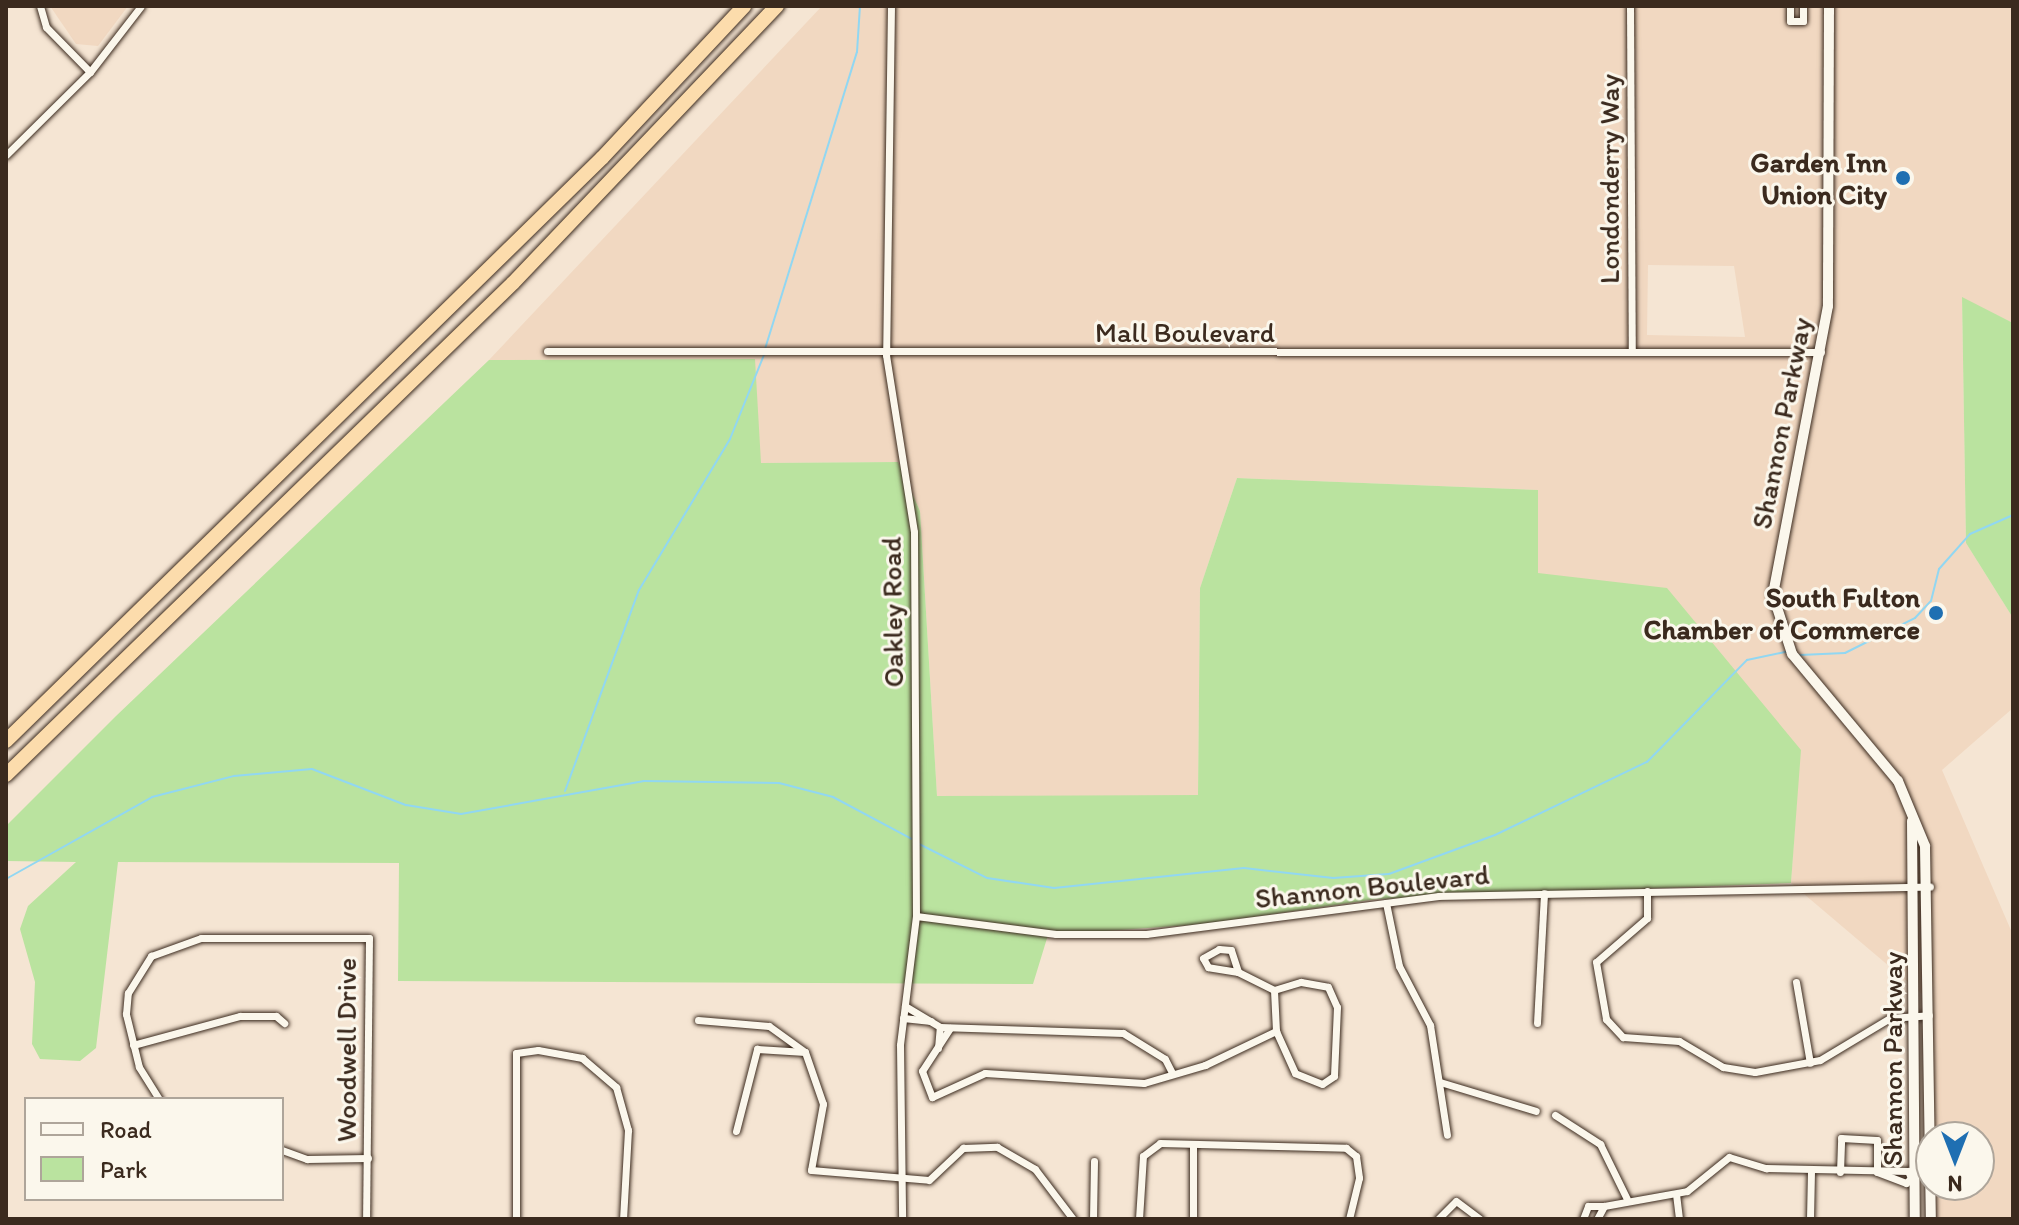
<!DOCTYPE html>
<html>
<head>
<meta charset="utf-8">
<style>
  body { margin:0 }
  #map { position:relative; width:2019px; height:1225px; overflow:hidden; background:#f5e5d3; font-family:Itim,sans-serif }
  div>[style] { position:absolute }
  .built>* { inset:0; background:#f1d8c1 }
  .green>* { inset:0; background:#bae39f }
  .stream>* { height:2px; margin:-1px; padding:0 1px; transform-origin:1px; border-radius:1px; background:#91d7f2 }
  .roads { filter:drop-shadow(0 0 2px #3b2a1e) drop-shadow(0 0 2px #3b2a1e) }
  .street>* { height:7px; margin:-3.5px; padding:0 3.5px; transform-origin:3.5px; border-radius:3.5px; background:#fbf7ec }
  .secondary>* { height:10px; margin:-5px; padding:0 5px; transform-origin:5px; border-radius:5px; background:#fbf7ec }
  .highway>* { height:14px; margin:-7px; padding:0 7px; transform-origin:7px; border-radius:7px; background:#fcdcac }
  .dots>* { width:22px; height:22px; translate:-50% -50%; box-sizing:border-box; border:4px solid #fbf7ec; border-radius:50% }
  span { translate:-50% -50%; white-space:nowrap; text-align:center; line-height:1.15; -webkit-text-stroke:6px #fbf7ec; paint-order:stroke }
  .poi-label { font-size:28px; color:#3b2a1e; font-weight:700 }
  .right { translate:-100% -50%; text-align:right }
  .street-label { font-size:28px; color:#3b2a1e }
  .frame { position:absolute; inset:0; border:8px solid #3b2a1e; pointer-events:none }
  .legend { position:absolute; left:24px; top:1097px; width:260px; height:104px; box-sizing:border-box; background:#fbf7ec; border:2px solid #aea59a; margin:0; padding:10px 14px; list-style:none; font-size:24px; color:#3b2a1e }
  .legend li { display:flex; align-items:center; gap:16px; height:40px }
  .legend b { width:40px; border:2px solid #aea59a }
  .north { position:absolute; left:1915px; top:1121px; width:80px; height:80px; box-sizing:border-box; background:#fbf7ec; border:2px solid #aea59a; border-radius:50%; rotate:180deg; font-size:22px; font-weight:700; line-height:32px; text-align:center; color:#3b2a1e }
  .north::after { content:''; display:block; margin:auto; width:28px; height:36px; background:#1f6fb2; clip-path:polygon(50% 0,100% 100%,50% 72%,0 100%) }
</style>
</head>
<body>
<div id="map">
  <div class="built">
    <i style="clip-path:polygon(50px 6px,128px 6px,98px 46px,76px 44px)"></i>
    <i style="clip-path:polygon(evenodd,822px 6px,2013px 6px,2013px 323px,1962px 298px,1966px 543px,2013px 618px,2013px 708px,1942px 770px,2013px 935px,2013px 1219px,1926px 1219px,1929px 1000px,1791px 883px,1800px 750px,1538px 573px,1538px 490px,1237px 478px,1200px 588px,1198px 796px,937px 796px,920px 511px,898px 462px,760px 463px,754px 359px,489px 360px,822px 6px,1648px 265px,1734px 266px,1745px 337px,1647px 335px,1648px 265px,822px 6px,1931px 1137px,1979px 1137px,1979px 1185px,1931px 1185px,1931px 1137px)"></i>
  </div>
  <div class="green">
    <i style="clip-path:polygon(1962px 297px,2013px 323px,2013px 618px,1966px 543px)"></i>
    <i style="clip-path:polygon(755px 359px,761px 463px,898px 462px,920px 511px,937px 796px,1198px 795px,1200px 588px,1237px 478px,1538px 490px,1538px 573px,1667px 588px,1801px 750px,1791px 883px,1377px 899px,1205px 924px,1048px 935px,1033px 984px,398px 981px,399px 863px,118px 862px,96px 1048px,80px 1061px,40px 1059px,32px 1044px,35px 982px,20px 929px,28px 906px,76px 862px,6px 861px,6px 826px,116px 716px,489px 360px)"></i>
  </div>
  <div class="stream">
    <i style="left:765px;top:349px;width:311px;rotate:-72.8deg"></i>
    <i style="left:857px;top:52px;width:46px;rotate:-86.3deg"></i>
    <i style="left:1800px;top:655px;width:45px;rotate:-2.5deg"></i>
    <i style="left:1845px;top:653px;width:78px;rotate:-26.6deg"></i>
    <i style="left:1915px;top:618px;width:23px;rotate:-47deg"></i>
    <i style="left:1931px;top:601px;width:33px;rotate:-76deg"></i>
    <i style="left:1939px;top:569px;width:47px;rotate:-48.5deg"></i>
    <i style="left:1970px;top:534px;width:47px;rotate:-23.8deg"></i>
    <i style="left:565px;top:791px;width:214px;rotate:-69.8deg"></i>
    <i style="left:639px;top:590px;width:176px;rotate:-58.9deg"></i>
    <i style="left:730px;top:439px;width:91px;rotate:-68deg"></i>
    <i style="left:917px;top:843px;width:78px;rotate:26.6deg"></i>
    <i style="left:987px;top:878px;width:68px;rotate:8.5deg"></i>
    <i style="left:1054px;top:888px;width:191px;rotate:-6deg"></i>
    <i style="left:1244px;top:868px;width:90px;rotate:6.4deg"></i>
    <i style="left:1333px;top:878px;width:56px;rotate:-4.1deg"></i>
    <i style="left:1389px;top:874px;width:113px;rotate:-20.2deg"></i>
    <i style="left:1495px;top:835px;width:169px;rotate:-25.7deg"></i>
    <i style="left:1647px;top:762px;width:143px;rotate:-45.6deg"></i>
    <i style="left:1747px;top:660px;width:40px;rotate:-12deg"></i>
    <i style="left:6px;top:879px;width:167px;rotate:-29.3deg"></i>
    <i style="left:152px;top:797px;width:85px;rotate:-14.4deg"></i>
    <i style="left:234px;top:776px;width:78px;rotate:-5.1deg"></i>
    <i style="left:312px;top:769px;width:101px;rotate:21deg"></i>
    <i style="left:406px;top:805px;width:56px;rotate:9.3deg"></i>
    <i style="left:461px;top:814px;width:186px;rotate:-10.2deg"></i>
    <i style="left:644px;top:781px;width:135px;rotate:0.8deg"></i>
    <i style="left:779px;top:783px;width:56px;rotate:14.5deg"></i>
    <i style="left:833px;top:797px;width:89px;rotate:28deg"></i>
  </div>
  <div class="roads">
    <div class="street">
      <i style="left:40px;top:6px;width:22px;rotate:74deg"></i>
      <i style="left:46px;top:27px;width:63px;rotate:45.6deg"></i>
      <i style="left:891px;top:6px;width:349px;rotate:90.8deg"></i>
      <i style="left:886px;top:355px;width:179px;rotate:81deg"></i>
      <i style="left:914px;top:532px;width:384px;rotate:89.7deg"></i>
      <i style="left:916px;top:916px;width:130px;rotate:97.1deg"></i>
      <i style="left:900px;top:1045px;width:174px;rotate:89.3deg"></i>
      <i style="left:1630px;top:6px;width:346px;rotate:89.7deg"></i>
      <i style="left:1790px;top:6px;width:15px;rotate:90deg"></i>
      <i style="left:1790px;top:21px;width:13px"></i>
      <i style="left:1803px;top:21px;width:15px;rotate:-90deg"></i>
      <i style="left:6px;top:155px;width:118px;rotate:-44.7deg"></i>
      <i style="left:90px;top:72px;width:83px;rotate:-52.3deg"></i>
      <i style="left:547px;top:351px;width:1274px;rotate:0.04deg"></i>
      <i style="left:1647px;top:891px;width:27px;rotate:90deg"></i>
      <i style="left:1647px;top:918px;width:67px;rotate:139.2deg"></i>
      <i style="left:1596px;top:962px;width:58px;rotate:80deg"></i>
      <i style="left:1606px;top:1019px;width:25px;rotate:47deg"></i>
      <i style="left:1623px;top:1037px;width:56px;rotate:4.1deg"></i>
      <i style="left:1679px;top:1041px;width:51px;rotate:30.6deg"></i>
      <i style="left:1723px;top:1067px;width:32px;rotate:9deg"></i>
      <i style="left:1755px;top:1072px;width:66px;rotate:-10.5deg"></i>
      <i style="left:1820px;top:1060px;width:82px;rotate:-31deg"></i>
      <i style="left:1890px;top:1018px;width:39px;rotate:-4deg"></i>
      <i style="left:1386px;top:903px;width:64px;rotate:78.3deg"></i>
      <i style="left:1399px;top:966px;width:67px;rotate:62.3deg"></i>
      <i style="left:1430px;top:1025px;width:111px;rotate:81.2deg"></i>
      <i style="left:916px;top:916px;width:141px;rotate:7.3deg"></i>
      <i style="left:1056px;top:934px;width:90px"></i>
      <i style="left:1146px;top:934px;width:295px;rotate:-7.4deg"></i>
      <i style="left:1439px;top:896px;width:491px;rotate:-1.1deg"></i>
      <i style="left:1219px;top:949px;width:12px;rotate:5deg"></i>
      <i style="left:1231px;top:950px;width:23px;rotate:72deg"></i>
      <i style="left:1238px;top:972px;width:30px;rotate:-171deg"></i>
      <i style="left:1208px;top:967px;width:10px;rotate:-119deg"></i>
      <i style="left:1203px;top:958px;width:18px;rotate:-29deg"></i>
      <i style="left:1238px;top:972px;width:40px;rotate:26.6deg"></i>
      <i style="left:1301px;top:982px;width:27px;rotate:10deg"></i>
      <i style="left:1328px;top:987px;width:22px;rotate:66deg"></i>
      <i style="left:1337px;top:1007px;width:69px;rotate:92.5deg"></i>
      <i style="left:1334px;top:1076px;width:14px;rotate:146deg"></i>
      <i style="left:1322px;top:1084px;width:29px;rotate:-158deg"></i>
      <i style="left:1295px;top:1073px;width:46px;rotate:-114.3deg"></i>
      <i style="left:1276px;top:1031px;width:41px;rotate:-92.8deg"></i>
      <i style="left:1274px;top:990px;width:28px;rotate:-17deg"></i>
      <i style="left:1796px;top:982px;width:82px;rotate:80.2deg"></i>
      <i style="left:905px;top:1006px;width:41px;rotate:31deg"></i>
      <i style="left:940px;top:1027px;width:183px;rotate:1.9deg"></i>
      <i style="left:1123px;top:1033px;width:49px;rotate:31.8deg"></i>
      <i style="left:1165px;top:1059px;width:16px;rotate:63deg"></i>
      <i style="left:903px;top:1018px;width:28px;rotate:6deg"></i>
      <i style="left:698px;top:1020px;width:71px;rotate:4.8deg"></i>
      <i style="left:769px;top:1026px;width:44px;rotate:35.8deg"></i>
      <i style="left:805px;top:1052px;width:55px;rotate:70.9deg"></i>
      <i style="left:823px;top:1104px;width:67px;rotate:100.3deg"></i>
      <i style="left:811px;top:1170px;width:118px;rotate:4.8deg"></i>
      <i style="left:929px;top:1180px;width:47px;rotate:-43.3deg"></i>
      <i style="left:963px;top:1148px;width:34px;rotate:-2deg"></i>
      <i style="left:997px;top:1147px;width:44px;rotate:30.1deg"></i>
      <i style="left:1035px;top:1169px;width:63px;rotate:52.8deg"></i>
      <i style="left:1537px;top:1023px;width:130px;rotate:-86.9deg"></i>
      <i style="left:950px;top:1028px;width:51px;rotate:123.1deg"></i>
      <i style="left:922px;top:1071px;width:28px;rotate:69deg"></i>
      <i style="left:932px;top:1097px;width:58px;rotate:-24.4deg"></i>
      <i style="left:985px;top:1073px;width:159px;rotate:3.6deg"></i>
      <i style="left:1144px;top:1083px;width:64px;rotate:-16.4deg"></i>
      <i style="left:1205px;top:1065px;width:79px;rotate:-25.6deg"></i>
      <i style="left:133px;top:1045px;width:111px;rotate:-15.2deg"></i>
      <i style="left:240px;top:1016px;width:36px"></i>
      <i style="left:276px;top:1016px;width:11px;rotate:41deg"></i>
      <i style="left:938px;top:1048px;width:21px;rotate:-85deg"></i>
      <i style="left:1440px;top:1082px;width:100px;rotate:16.8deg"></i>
      <i style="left:159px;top:1099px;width:38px;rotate:-122deg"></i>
      <i style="left:139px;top:1067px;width:55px;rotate:-103.8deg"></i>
      <i style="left:126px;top:1014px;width:21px;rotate:-85deg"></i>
      <i style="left:128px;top:993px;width:44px;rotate:-58.1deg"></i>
      <i style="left:151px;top:956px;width:53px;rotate:-19.8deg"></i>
      <i style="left:201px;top:938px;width:168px"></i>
      <i style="left:369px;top:938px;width:281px;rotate:90.6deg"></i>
      <i style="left:1555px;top:1115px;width:54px;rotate:32.8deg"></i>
      <i style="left:1600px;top:1144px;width:61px;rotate:63.9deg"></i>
      <i style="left:736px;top:1131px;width:85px;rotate:-75.6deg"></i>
      <i style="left:757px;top:1049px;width:48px;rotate:3.6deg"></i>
      <i style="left:1193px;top:1146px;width:73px;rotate:90deg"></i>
      <i style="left:282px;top:1150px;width:27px;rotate:20deg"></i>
      <i style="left:307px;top:1159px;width:61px;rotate:-0.9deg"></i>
      <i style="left:1840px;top:1172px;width:34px;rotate:-88deg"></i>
      <i style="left:1841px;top:1138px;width:36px;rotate:3deg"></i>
      <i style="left:1877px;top:1140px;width:32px;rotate:90deg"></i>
      <i style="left:1676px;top:1194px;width:25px;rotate:83deg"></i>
      <i style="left:1604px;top:1206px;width:84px;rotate:-10.2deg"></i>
      <i style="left:1687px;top:1191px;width:54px;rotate:-39deg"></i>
      <i style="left:1729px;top:1157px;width:39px;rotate:17deg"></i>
      <i style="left:1766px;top:1168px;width:142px;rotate:1.2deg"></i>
      <i style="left:1908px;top:1171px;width:8px;rotate:67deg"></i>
      <i style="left:1911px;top:1178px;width:7px;rotate:135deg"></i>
      <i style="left:1906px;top:1183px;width:31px;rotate:-159deg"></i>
      <i style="left:516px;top:1219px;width:166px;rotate:-90deg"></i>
      <i style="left:516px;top:1053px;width:22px;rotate:-8deg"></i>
      <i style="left:538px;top:1050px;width:45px;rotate:10.3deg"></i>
      <i style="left:582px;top:1058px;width:45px;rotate:40.5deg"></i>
      <i style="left:616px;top:1087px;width:45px;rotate:74.4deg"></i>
      <i style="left:628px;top:1130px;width:89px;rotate:93.2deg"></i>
      <i style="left:1093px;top:1219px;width:58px;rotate:-89deg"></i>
      <i style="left:1139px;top:1219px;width:63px;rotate:-86.4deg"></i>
      <i style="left:1143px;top:1156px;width:21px;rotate:-37deg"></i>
      <i style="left:1160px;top:1143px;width:186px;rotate:1.5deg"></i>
      <i style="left:1346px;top:1148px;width:13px;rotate:39deg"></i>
      <i style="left:1356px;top:1156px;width:22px;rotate:82deg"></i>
      <i style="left:1359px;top:1178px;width:42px;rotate:103.7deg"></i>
      <i style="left:1438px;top:1219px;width:25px;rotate:-45deg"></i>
      <i style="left:1456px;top:1201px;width:30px;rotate:37deg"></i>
      <i style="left:1583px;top:1219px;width:14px;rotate:-69deg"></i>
      <i style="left:1588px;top:1206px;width:16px"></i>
      <i style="left:1604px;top:1206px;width:15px;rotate:118deg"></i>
      <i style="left:1810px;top:1219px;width:48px;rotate:-88.8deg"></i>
    </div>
    <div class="secondary">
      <i style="left:1829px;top:6px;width:300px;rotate:90.2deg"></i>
      <i style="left:1828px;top:306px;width:294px;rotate:100.8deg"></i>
      <i style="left:1773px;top:595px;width:62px;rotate:72.1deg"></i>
      <i style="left:1792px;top:654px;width:165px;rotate:50.2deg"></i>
      <i style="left:1898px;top:781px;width:70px;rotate:67.4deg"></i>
      <i style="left:1925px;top:846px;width:373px;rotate:89.1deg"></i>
      <i style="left:1912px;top:821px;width:398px;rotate:89.6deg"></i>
    </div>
    <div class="highway">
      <i style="left:6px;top:741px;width:834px;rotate:-44.37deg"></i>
      <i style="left:602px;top:158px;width:208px;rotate:-46.9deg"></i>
      <i style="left:6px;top:775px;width:706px;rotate:-44.14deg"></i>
      <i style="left:513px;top:283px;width:383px;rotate:-46.4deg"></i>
    </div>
  </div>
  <div class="dots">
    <i style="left:1903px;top:178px;background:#1f6fb2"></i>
    <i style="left:1936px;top:613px;background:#1f6fb2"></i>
  </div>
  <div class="poi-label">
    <span class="right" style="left:1887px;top:178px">Garden Inn<br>Union City</span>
    <span class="right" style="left:1920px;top:613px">South Fulton<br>Chamber of Commerce</span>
  </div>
  <div class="street-label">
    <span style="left:1609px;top:179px;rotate:-90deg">Londonderry Way</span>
    <span style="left:1185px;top:332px">Mall Boulevard</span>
    <span style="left:1781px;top:423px;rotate:-79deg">Shannon Parkway</span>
    <span style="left:892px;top:612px;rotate:-91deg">Oakley Road</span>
    <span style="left:1372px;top:886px;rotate:-6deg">Shannon Boulevard</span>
    <span style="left:346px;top:1050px;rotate:-90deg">Woodwell Drive</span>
    <span style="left:1892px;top:1059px;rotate:-90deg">Shannon Parkway</span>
  </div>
  <div class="frame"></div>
  <ul class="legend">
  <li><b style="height:10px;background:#fbf7ec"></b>Road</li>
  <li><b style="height:22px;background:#bae39f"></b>Park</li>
  </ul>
  <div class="north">N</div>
</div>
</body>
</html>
